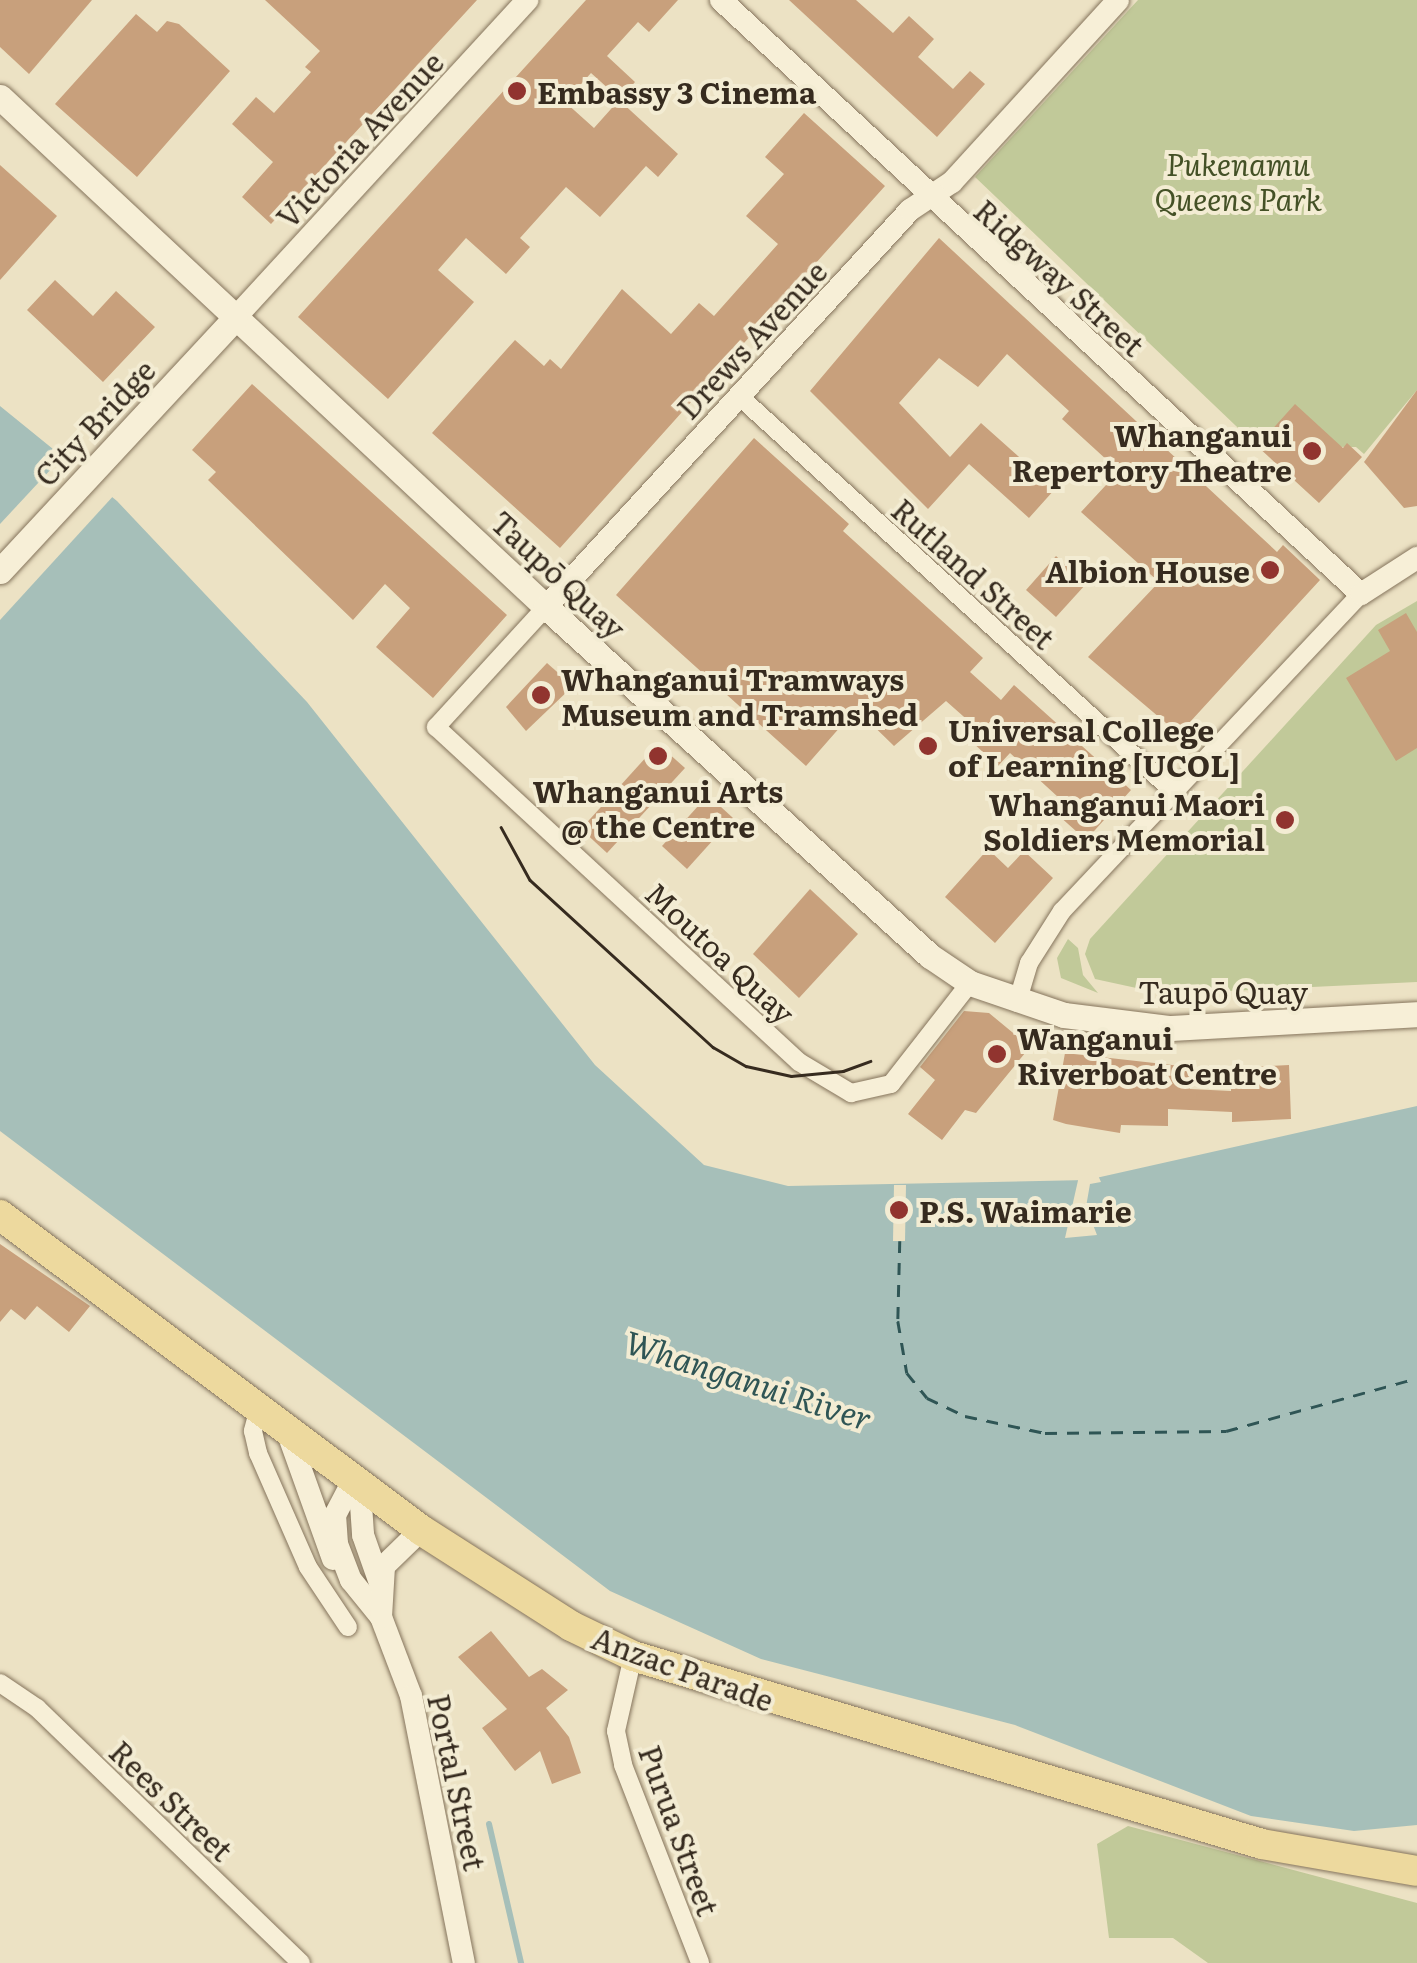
<!DOCTYPE html>
<html>
<head>
<meta charset="utf-8">
<style>
  body { margin:0 }
  #map { position:relative; width:1417px; height:1963px; overflow:hidden; background:#ece2c4; font-family:Literata,serif }
  div>[style] { position:absolute }
  .green>* { inset:0; background:#c1c999 }
  .water>* { inset:0; background:#a6bfb9 }
  .pier>* { inset:0; background:#ece2c4 }
  .stream>* { height:6px; margin:-3px; padding:0 3px; transform-origin:3px; border-radius:3px; background:#a6bfb9 }
  .ferry>* { height:2.5px; margin-top:-1.25px; transform-origin:0; background:repeating-linear-gradient(90deg,#2f5555 0 12px,transparent 0 22px) }
  .building>* { inset:0; background:#c8a07c }
  .roads { filter:drop-shadow(0 0 2px #85745c) drop-shadow(0 0 2px #85745c) }
  .minor>* { height:18px; margin:-9px; padding:0 9px; transform-origin:9px; border-radius:9px; background:#f7efd7 }
  .tertiary>* { height:22px; margin:-11px; padding:0 11px; transform-origin:11px; border-radius:11px; background:#f7efd7 }
  .secondary>* { height:25px; margin:-12.5px; padding:0 12.5px; transform-origin:12.5px; border-radius:12.5px; background:#f7efd7 }
  .primary>* { height:30px; margin:-15px; padding:0 15px; transform-origin:15px; border-radius:15px; background:#edd99e }
  .tram>* { height:2.5px; margin:-1.25px; padding:0 1.25px; transform-origin:1.25px; border-radius:1.25px; background:#362b1f }
  .dots>* { width:28px; height:28px; translate:-50% -50%; box-sizing:border-box; border:5px solid #f3ecd3; border-radius:50% }
  span { translate:-50% -50%; white-space:nowrap; text-align:center; line-height:1.15; -webkit-text-stroke:8px #f3ecd3; paint-order:stroke }
  .poi-label { font-size:30px; color:#362b1f; font-weight:700 }
  .left { translate:0 -50%; text-align:left }
  .right { translate:-100% -50%; text-align:right }
  .street-label { font-size:30px; color:#362b1f }
  .park-label { font-size:30px; color:#445126; font-style:italic }
  .water-label { font-size:32px; color:#2f5555; font-style:italic }
</style>
</head>
<body>
<div id="map">
  <div class="green">
    <i style="clip-path:polygon(1138px 0,1417px 0,1417px 390px,1364px 454px,1356px 447px,1257px 446px,975px 177px)"></i>
    <i style="clip-path:polygon(1417px 601px,1417px 982px,1164px 994px,1095px 979px,1085px 954px,1090px 939px,1376px 625px)"></i>
    <i style="clip-path:polygon(1068px 939px,1078px 948px,1083px 975px,1098px 993px,1061px 978px,1057px 958px)"></i>
    <i style="clip-path:polygon(1128px 1826px,1417px 1903px,1417px 1963px,1208px 1963px,1173px 1938px,1109px 1938px,1097px 1844px)"></i>
  </div>
  <div class="water">
    <i style="clip-path:polygon(0 406px,117px 501px,307px 702px,595px 1065px,704px 1165px,788px 1186px,1087px 1180px,1417px 1106px,1417px 1825px,1354px 1831px,1251px 1816px,1015px 1725px,761px 1659px,610px 1591px,0 1131px)"></i>
  </div>
  <div class="pier">
    <i style="clip-path:polygon(66px 453px,116px 493px,0 620px,0 524px)"></i>
    <i style="clip-path:polygon(1097px 1173px,1101px 1182px,1090px 1184px,1086px 1207px,1097px 1235px,1065px 1238px,1079px 1176px)"></i>
    <i style="clip-path:polygon(894px 1185px,906px 1185px,905px 1241px,893px 1241px)"></i>
  </div>
  <div class="stream">
    <i style="left:489px;top:1824px;width:143px;rotate:77deg"></i>
  </div>
  <div class="ferry">
    <i style="left:900px;top:1241px;width:80px;rotate:91.4deg"></i>
    <i style="left:898px;top:1321px;width:53px;rotate:80.2deg"></i>
    <i style="left:907px;top:1373px;width:32px;rotate:51deg"></i>
    <i style="left:927px;top:1398px;width:42px;rotate:25.3deg"></i>
    <i style="left:965px;top:1416px;width:82px;rotate:12deg"></i>
    <i style="left:1045px;top:1433px;width:181px;rotate:-0.6deg"></i>
    <i style="left:1226px;top:1431px;width:198px;rotate:-15.5deg"></i>
  </div>
  <div class="building">
    <i style="clip-path:polygon(0 0,92px 0,29px 74px,0 47px)"></i>
    <i style="clip-path:polygon(265px 0,477px 0,271px 224px,242px 197px,273px 162px,232px 124px,256px 97px,274px 113px,311px 72px,305px 67px,320px 51px)"></i>
    <i style="clip-path:polygon(586px 0,678px 0,649px 32px,638px 22px,607px 56px,635px 82px,620px 99px,591px 73px,565px 102px,594px 128px,619px 100px,678px 154px,658px 177px,646px 166px,600px 217px,566px 187px,520px 238px,530px 247px,506px 274px,466px 238px,438px 270px,474px 302px,388px 399px,298px 317px)"></i>
    <i style="clip-path:polygon(789px 0,856px 0,893px 33px,909px 16px,934px 39px,918px 57px,953px 89px,970px 71px,985px 84px,937px 137px)"></i>
    <i style="clip-path:polygon(136px 14px,157px 32px,167px 21px,179px 24px,230px 71px,137px 177px,55px 104px)"></i>
    <i style="clip-path:polygon(804px 113px,885px 186px,560px 548px,432px 433px,515px 340px,544px 366px,550px 359px,561px 369px,622px 289px,671px 334px,699px 303px,714px 316px,778px 244px,746px 216px,784px 174px,765px 157px)"></i>
    <i style="clip-path:polygon(0 165px,57px 216px,0 280px)"></i>
    <i style="clip-path:polygon(939px 238px,1277px 552px,1283px 545px,1320px 580px,1179px 734px,1088px 657px,1159px 582px,1081px 512px,1119px 471px,1062px 419px,1069px 411px,1007px 354px,978px 387px,939px 358px,899px 403px,950px 457px,981px 423px,1055px 489px,1029px 518px,969px 464px,928px 509px,810px 391px)"></i>
    <i style="clip-path:polygon(55px 280px,93px 316px,116px 291px,155px 327px,103px 382px,27px 310px)"></i>
    <i style="clip-path:polygon(252px 384px,507px 615px,433px 698px,376px 647px,410px 608px,385px 584px,353px 620px,208px 480px,216px 472px,192px 450px)"></i>
    <i style="clip-path:polygon(1417px 390px,1417px 506px,1404px 508px,1364px 462px)"></i>
    <i style="clip-path:polygon(1295px 404px,1343px 448px,1347px 443px,1362px 457px,1319px 503px,1257px 446px)"></i>
    <i style="clip-path:polygon(754px 438px,849px 524px,843px 531px,983px 658px,970px 672px,1001px 700px,1014px 685px,1131px 790px,1086px 840px,1049px 807px,1058px 797px,1010px 753px,998px 766px,971px 741px,980px 731px,946px 701px,894px 746px,856px 709px,806px 766px,616px 595px)"></i>
    <i style="clip-path:polygon(1056px 556px,1086px 584px,1056px 617px,1026px 590px)"></i>
    <i style="clip-path:polygon(1406px 613px,1417px 632px,1417px 748px,1396px 761px,1346px 678px,1390px 651px,1378px 630px)"></i>
    <i style="clip-path:polygon(547px 663px,573px 686px,526px 731px,506px 707px)"></i>
    <i style="clip-path:polygon(658px 744px,685px 768px,607px 853px,581px 829px)"></i>
    <i style="clip-path:polygon(708px 795px,733px 818px,687px 869px,662px 846px)"></i>
    <i style="clip-path:polygon(988px 849px,1008px 868px,1024px 851px,1053px 878px,995px 943px,945px 897px)"></i>
    <i style="clip-path:polygon(810px 889px,858px 934px,799px 998px,753px 954px)"></i>
    <i style="clip-path:polygon(964px 1011px,989px 1013px,1030px 1047px,976px 1113px,965px 1110px,942px 1140px,908px 1114px,935px 1080px,920px 1067px)"></i>
    <i style="clip-path:polygon(1065px 1053px,1190px 1067px,1190px 1089px,1231px 1091px,1231px 1068px,1289px 1065px,1291px 1119px,1232px 1122px,1232px 1112px,1168px 1109px,1168px 1126px,1121px 1125px,1120px 1133px,1066px 1124px,1053px 1120px)"></i>
    <i style="clip-path:polygon(0 1244px,90px 1306px,69px 1332px,37px 1306px,25px 1320px,11px 1309px,0 1322px)"></i>
    <i style="clip-path:polygon(491px 1631px,529px 1677px,542px 1669px,568px 1690px,546px 1708px,569px 1737px,581px 1773px,552px 1784px,540px 1751px,515px 1771px,482px 1728px,507px 1709px,458px 1657px)"></i>
  </div>
  <div class="roads">
    <div class="minor">
      <i style="left:739px;top:396px;width:587px;rotate:42.31deg"></i>
      <i style="left:546px;top:607px;width:163px;rotate:132.5deg"></i>
      <i style="left:436px;top:727px;width:494px;rotate:42.7deg"></i>
      <i style="left:799px;top:1062px;width:61px;rotate:30.8deg"></i>
      <i style="left:851px;top:1093px;width:41px;rotate:-12.7deg"></i>
      <i style="left:891px;top:1084px;width:128px;rotate:-52deg"></i>
      <i style="left:1017px;top:1003px;width:42px;rotate:-73.3deg"></i>
      <i style="left:1029px;top:963px;width:62px;rotate:-57.6deg"></i>
      <i style="left:1062px;top:911px;width:436px;rotate:-46.7deg"></i>
      <i style="left:259px;top:1408px;width:24px;rotate:105deg"></i>
      <i style="left:253px;top:1431px;width:23px;rotate:77deg"></i>
      <i style="left:258px;top:1453px;width:124px;rotate:66.3deg"></i>
      <i style="left:308px;top:1567px;width:72px;rotate:56.3deg"></i>
      <i style="left:633px;top:1656px;width:77px;rotate:102.8deg"></i>
      <i style="left:616px;top:1731px;width:35px;rotate:78deg"></i>
      <i style="left:623px;top:1765px;width:212px;rotate:68.7deg"></i>
      <i style="left:0;top:1683px;width:45px;rotate:34deg"></i>
      <i style="left:37px;top:1708px;width:367px;rotate:44deg"></i>
    </div>
    <div class="tertiary">
      <i style="left:721px;top:0;width:873px;rotate:42.87deg"></i>
      <i style="left:1361px;top:594px;width:67px;rotate:-32.7deg"></i>
      <i style="left:235px;top:318px;width:432px;rotate:-47.4deg"></i>
      <i style="left:546px;top:607px;width:539px;rotate:-47.48deg"></i>
      <i style="left:910px;top:210px;width:50px;rotate:-33.7deg"></i>
      <i style="left:952px;top:182px;width:246px;rotate:-47.6deg"></i>
      <i style="left:286px;top:1428px;width:139px;rotate:70.3deg"></i>
      <i style="left:354px;top:1479px;width:41px;rotate:117.8deg"></i>
      <i style="left:335px;top:1515px;width:29px;rotate:86deg"></i>
      <i style="left:337px;top:1544px;width:39px;rotate:69deg"></i>
      <i style="left:351px;top:1580px;width:48px;rotate:51deg"></i>
      <i style="left:381px;top:1617px;width:85px;rotate:69.2deg"></i>
      <i style="left:411px;top:1696px;width:272px;rotate:78.8deg"></i>
      <i style="left:368px;top:1490px;width:17px;rotate:115deg"></i>
      <i style="left:361px;top:1505px;width:30px;rotate:86deg"></i>
      <i style="left:363px;top:1535px;width:54px;rotate:70.6deg"></i>
      <i style="left:381px;top:1617px;width:51px;rotate:-86.6deg"></i>
      <i style="left:384px;top:1566px;width:52px;rotate:-44.2deg"></i>
    </div>
    <div class="secondary">
      <i style="left:0;top:97px;width:747px;rotate:43.05deg"></i>
      <i style="left:546px;top:607px;width:519px;rotate:42.27deg"></i>
      <i style="left:930px;top:956px;width:48px;rotate:34deg"></i>
      <i style="left:970px;top:983px;width:99px;rotate:18.8deg"></i>
      <i style="left:1064px;top:1015px;width:107px;rotate:7deg"></i>
      <i style="left:1170px;top:1028px;width:247px;rotate:-3.2deg"></i>
      <i style="left:0;top:571px;width:345px;rotate:-47.1deg"></i>
    </div>
    <div class="primary">
      <i style="left:0;top:1215px;width:526px;rotate:36.8deg"></i>
      <i style="left:421px;top:1530px;width:178px;rotate:32.6deg"></i>
      <i style="left:571px;top:1626px;width:69px;rotate:25.8deg"></i>
      <i style="left:633px;top:1656px;width:656px;rotate:16.64deg"></i>
      <i style="left:1262px;top:1844px;width:157px;rotate:9.9deg"></i>
    </div>
  </div>
  <div class="tram">
    <i style="left:501px;top:827px;width:60px;rotate:61.3deg"></i>
    <i style="left:530px;top:880px;width:248px;rotate:42.4deg"></i>
    <i style="left:713px;top:1047px;width:38px;rotate:30deg"></i>
    <i style="left:746px;top:1066px;width:46px;rotate:12.5deg"></i>
    <i style="left:791px;top:1076px;width:52px;rotate:-5.5deg"></i>
    <i style="left:843px;top:1071px;width:29px;rotate:-20deg"></i>
  </div>
  <div class="dots">
    <i style="left:517px;top:91px;background:#91342f"></i>
    <i style="left:1312px;top:451px;background:#91342f"></i>
    <i style="left:1270px;top:570px;background:#91342f"></i>
    <i style="left:541px;top:695px;background:#91342f"></i>
    <i style="left:928px;top:746px;background:#91342f"></i>
    <i style="left:658px;top:756px;background:#91342f"></i>
    <i style="left:1285px;top:820px;background:#91342f"></i>
    <i style="left:997px;top:1054px;background:#91342f"></i>
    <i style="left:899px;top:1210px;background:#91342f"></i>
  </div>
  <div class="poi-label">
    <span class="left" style="left:537px;top:91px">Embassy 3 Cinema</span>
    <span class="right" style="left:1292px;top:451px">Whanganui<br>Repertory Theatre</span>
    <span class="right" style="left:1250px;top:570px">Albion House</span>
    <span class="left" style="left:561px;top:695px">Whanganui Tramways<br>Museum and Tramshed</span>
    <span class="left" style="left:948px;top:746px">Universal College<br>of Learning [UCOL]</span>
    <span style="left:658px;top:807px">Whanganui Arts<br>@ the Centre</span>
    <span class="right" style="left:1265px;top:820px">Whanganui Maori<br>Soldiers Memorial</span>
    <span class="left" style="left:1017px;top:1054px">Wanganui<br>Riverboat Centre</span>
    <span class="left" style="left:919px;top:1210px">P.S. Waimarie</span>
  </div>
  <div class="street-label">
    <span style="left:359px;top:139px;rotate:-47deg">Victoria Avenue</span>
    <span style="left:1060px;top:277px;rotate:42deg">Ridgway Street</span>
    <span style="left:751px;top:339px;rotate:-47deg">Drews Avenue</span>
    <span style="left:94px;top:422px;rotate:-47deg">City Bridge</span>
    <span style="left:974px;top:573px;rotate:42deg">Rutland Street</span>
    <span style="left:559px;top:574px;rotate:43deg">Taupō Quay</span>
    <span style="left:721px;top:952px;rotate:43deg">Moutoa Quay</span>
    <span style="left:1223px;top:991px">Taupō Quay</span>
    <span style="left:683px;top:1668px;rotate:20deg">Anzac Parade</span>
    <span style="left:458px;top:1782px;rotate:78deg">Portal Street</span>
    <span style="left:172px;top:1800px;rotate:44deg">Rees Street</span>
    <span style="left:680px;top:1830px;rotate:70deg">Purua Street</span>
  </div>
  <div class="park-label">
    <span style="left:1238px;top:180px">Pukenamu<br>Queens Park</span>
  </div>
  <div class="water-label">
    <span style="left:749px;top:1379px;rotate:18deg">Whanganui River</span>
  </div>
</div>
</body>
</html>
